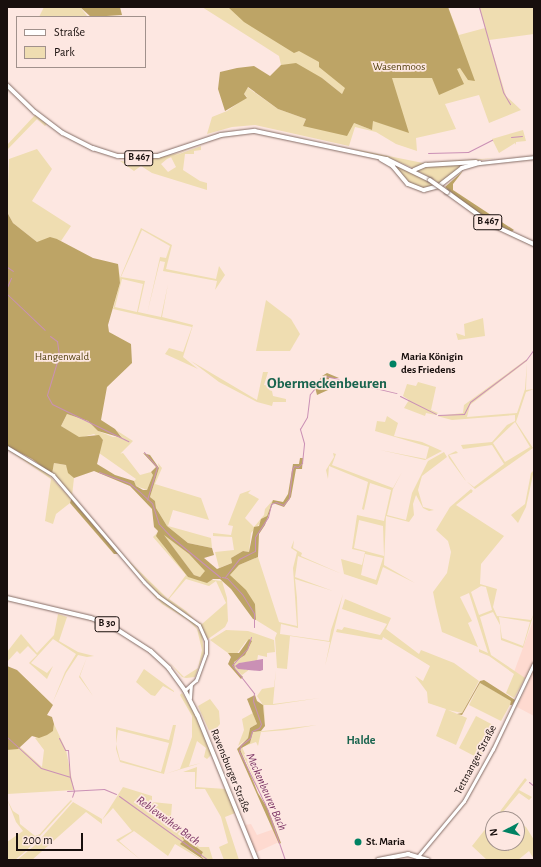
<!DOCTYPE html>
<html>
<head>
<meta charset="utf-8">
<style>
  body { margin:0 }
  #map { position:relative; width:541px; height:867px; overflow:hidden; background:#fde7e1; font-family:"Alegreya Sans",sans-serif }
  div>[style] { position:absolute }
  .built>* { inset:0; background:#fedad0 }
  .green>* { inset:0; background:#efddb1 }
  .forest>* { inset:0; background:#bda466 }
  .water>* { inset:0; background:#ca90b5 }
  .stream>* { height:1px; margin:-0.5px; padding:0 0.5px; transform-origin:0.5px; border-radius:0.5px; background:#ca90b5 }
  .roads { filter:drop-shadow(0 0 1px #866e67) drop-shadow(0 0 1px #866e67) }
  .secondary>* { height:3px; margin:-1.5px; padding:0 1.5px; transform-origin:1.5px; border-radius:1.5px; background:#fff }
  .primary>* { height:3.5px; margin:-1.75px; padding:0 1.75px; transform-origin:1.75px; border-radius:1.75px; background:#fff }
  .bridges { filter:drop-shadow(0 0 1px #866e67) drop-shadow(0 0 1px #866e67) }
  .primary-bridge>* { height:3.5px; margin:-1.75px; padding:0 1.75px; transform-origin:1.75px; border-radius:1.75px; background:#fff }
  .dots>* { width:11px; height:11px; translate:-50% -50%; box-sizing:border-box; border:2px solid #fde7e1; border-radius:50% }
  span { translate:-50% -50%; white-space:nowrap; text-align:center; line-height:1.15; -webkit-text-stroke:3.5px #fde7e1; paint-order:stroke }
  .shield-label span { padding:1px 3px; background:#fde7e1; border:1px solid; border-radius:3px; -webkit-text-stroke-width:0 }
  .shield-label { font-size:10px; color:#180f0d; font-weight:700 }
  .park-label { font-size:11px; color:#503f0c }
  .poi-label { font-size:11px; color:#180f0d; font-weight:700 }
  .left { translate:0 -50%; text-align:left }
  .street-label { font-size:11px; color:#180f0d }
  .neighbourhood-label { font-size:12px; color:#19644e; font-weight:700 }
  .water-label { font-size:12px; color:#7d3767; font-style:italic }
  .district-label { font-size:15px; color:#19644e; font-weight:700 }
  .frame { position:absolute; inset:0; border:8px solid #180f0d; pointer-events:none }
  .legend { position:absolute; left:16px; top:16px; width:130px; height:52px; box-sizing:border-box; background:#fde7e1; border:1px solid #a1918c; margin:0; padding:5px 7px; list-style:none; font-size:12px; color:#180f0d }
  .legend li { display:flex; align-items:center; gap:8px; height:20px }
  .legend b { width:20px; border:1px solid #a1918c }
  .north { position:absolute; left:485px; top:811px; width:40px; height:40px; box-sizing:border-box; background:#fde7e1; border:1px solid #a1918c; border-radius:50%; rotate:263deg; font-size:11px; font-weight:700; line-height:16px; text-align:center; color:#180f0d }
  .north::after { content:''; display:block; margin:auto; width:14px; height:18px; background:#008263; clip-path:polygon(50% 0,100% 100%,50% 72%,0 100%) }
  .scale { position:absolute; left:16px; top:833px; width:67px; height:18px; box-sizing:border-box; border:2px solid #180f0d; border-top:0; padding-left:5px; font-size:12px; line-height:14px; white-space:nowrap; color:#180f0d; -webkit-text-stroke:3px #fde7e1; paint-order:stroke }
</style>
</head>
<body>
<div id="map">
  <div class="built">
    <i style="clip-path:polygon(534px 618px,534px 716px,517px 707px,529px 681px,514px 672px)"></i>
    <i style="clip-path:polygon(251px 824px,257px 835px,274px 829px,279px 842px,255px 853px,244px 825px)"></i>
  </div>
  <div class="green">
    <i style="clip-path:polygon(44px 7px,80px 7px,88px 17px,39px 17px)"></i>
    <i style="clip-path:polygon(202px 7px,448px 7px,459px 35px,485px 28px,479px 7px,534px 7px,534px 34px,489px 40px,506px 96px,521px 110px,489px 123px,479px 95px,445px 104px,456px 129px,416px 138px,417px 151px,396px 144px,376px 132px,355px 127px,349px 146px,255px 125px,232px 127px,207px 134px,212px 117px,227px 111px,247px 97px,244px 94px,247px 87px,278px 109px,306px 119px,303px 126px,354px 123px,372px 130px,372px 123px,344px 91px,342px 94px,322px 78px,281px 65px,279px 56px)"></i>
    <i style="clip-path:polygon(35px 115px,47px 124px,45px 126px,37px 119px,7px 150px,7px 145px)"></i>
    <i style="clip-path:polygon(523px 130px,526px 141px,516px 142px,516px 145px,515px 143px,499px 153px,492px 139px)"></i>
    <i style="clip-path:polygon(200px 144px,167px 159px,161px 164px,168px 172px,176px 167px,171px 157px,201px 146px,201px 150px,194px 151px,194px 154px,185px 154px,183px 170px,200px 181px,207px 183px,207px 190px,152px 173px,141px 166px,134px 171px,120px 161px,148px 164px,152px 159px,179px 153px)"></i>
    <i style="clip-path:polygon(349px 148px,423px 163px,496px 158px,413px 168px,389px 158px)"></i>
    <i style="clip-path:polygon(37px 149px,52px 169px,32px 201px,71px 226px,61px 241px,57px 239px,37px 242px,13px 223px,7px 212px,9px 159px)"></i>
    <i style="clip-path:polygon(387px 160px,414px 172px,436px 187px,424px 189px,408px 183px)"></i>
    <i style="clip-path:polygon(467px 164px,441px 184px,416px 170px,424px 166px)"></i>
    <i style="clip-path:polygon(evenodd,141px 228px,172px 245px,166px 269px,216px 279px,219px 266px,215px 260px,225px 275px,215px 290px,217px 281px,163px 271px,165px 262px,160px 261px,147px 314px,161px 317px,168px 284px,162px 317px,193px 325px,183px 357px,198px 369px,165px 354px,169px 348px,183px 352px,192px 327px,113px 309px,120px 283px,117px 270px,118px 264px,120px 278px,141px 228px,142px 230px,170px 246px,166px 258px,160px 257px,147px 314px,138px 312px,145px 281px,121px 277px,142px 230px,141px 228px,122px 279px,143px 284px,137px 312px,115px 307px,122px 279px)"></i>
    <i style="clip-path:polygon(266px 300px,291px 319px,300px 334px,290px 351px,256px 351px)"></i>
    <i style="clip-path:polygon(483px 318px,485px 336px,458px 340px,456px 333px,465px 336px,464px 324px)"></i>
    <i style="clip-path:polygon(evenodd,527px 359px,526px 390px,534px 389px,526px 392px,516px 422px,533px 448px,475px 489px,465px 480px,449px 458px,448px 455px,456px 451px,458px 453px,449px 455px,466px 481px,474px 487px,504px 464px,492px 445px,463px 449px,461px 445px,492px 442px,507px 425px,515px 421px,515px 415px,452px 420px,437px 416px,463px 413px,464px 405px,527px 359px,527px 361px,525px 389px,517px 413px,467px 417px,470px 405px,527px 361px,527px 359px,515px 422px,530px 447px,505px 462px,493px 443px,515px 422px)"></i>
    <i style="clip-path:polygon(191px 361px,257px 400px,263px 372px,268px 372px,264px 385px,270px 386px,269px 390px,272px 391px,273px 396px,286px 399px,286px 402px,273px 402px,272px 406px,257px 402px,219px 382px)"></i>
    <i style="clip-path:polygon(418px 382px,436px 387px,431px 410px,438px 413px,436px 415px,426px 413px,425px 416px,404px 408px,409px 400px,403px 396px,407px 384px,416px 386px)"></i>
    <i style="clip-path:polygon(67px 414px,88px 421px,98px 431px,113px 437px,121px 436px,116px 430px,133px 441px,120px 454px,107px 457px,123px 453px,140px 475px,151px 472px,153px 475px,147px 490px,136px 486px,134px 481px,136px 479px,99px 453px,97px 464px,97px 456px,103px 440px,94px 434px,79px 438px,61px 426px)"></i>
    <i style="clip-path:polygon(387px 416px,398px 423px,394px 436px,422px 442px,442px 451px,425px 460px,380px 450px,426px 459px,429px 447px,375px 431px,377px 421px,385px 422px)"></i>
    <i style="clip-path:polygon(7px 449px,45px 471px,70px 498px,70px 503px,56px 514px,53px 524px,45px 521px,51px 479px)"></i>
    <i style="clip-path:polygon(evenodd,444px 452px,447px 457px,422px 476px,418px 490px,423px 507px,434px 510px,429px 511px,423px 508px,416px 495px,413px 504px,414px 515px,409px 522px,386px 516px,384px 565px,415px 583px,383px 567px,377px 585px,344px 574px,341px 559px,362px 565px,365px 552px,352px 549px,357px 515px,384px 521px,391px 490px,370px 483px,364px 510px,362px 509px,368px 482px,329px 466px,328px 479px,326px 470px,334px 457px,333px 453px,336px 454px,332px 465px,393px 488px,402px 472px,393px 489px,387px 515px,406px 520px,412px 493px,428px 461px,444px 452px,359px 520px,383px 526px,384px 556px,354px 548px,359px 520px,444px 452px,365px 554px,383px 558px,376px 580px,361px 575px,365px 554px)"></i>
    <i style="clip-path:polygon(54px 463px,66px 465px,74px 478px,72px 496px,52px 474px)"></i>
    <i style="clip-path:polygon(158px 463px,162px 468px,155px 484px,201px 498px,209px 520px,173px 510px,168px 526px,211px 538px,212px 548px,188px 543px,167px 526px,156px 508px,155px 501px,150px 497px,159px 468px)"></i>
    <i style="clip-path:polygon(534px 470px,526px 507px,518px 523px,511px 515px,525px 504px,531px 473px)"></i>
    <i style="clip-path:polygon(evenodd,471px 489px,473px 491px,456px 505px,504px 536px,481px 564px,480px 584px,497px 589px,493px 607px,497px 616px,531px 620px,534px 613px,523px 648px,501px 640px,500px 625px,493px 612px,480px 617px,491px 655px,525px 678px,514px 698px,506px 693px,514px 674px,489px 656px,479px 652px,479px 649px,488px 653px,469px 593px,460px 597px,472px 621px,468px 623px,478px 647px,442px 632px,436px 607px,433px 592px,447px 573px,451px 552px,448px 541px,436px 530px,450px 507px,471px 489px,481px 586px,486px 587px,492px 610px,479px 615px,471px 592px,481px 586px,471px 489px,499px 617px,530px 622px,523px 646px,502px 638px,499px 617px)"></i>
    <i style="clip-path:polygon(251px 490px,248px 493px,259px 499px,245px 518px,254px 527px,264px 515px,265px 509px,273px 500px,267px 516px,251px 533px,249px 552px,243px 551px,231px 558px,232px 563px,219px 568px,215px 552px,234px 550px,232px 537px,213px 536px,213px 533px,231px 535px,233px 526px,228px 525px,240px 494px)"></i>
    <i style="clip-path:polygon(154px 527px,165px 548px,182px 566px,188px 577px,222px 581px,227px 598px,228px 621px,225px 627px,208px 639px,197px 622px,202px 624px,226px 603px,216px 581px,209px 586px,186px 579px,169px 599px,186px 611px,195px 620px,158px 594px,126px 558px,168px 599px,186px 575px,153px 537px,157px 533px)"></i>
    <i style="clip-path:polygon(162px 533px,189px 554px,206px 571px,200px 577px,194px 575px)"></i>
    <i style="clip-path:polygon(294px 540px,293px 548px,302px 553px,301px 556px,342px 574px,298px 556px,295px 577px,333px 591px,295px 579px,297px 598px,298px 628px,281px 624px,280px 634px,329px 641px,331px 630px,343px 594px,325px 666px,330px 642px,290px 636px,287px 669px,277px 668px,275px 638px,277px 633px,256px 620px,255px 604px,230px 575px,239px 565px,258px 557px,279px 622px,297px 626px,293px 568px,297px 552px,291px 548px)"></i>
    <i style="clip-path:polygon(151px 592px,193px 622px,202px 635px,204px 653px,195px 677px,186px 678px,182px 677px,169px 662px,184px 677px,198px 668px,202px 650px,197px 629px,188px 620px,162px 604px)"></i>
    <i style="clip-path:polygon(345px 599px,391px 618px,386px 629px,419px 654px,421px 650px,454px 663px,479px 681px,462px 713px,448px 710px,467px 718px,456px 745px,436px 736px,446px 709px,428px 703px,427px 692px,415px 676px,423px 681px,430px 666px,383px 637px,382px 640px,336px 632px,337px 629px,342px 630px,344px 627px,380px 635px,387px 624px,342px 609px)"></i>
    <i style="clip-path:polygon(58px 614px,67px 617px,59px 641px,78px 652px,94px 656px,87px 657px,80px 676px,93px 696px,79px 677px,87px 657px,78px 655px,66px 673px,52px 704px,65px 672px,76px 654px,53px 639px,31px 663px,47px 673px,53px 666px,47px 679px,29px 663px,37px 655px,28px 646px,20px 654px,17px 651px,7px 662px,7px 652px,21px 634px,37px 653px,54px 635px)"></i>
    <i style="clip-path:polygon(226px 630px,248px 631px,274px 640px,275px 652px,267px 653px,267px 657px,258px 655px,257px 661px,239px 663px,246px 670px,250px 669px,242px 675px,235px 669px,234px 661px,242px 656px,247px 640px,236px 655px,228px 653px,210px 640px)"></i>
    <i style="clip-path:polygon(144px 669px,174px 691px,174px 692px,163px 686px,155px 696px,151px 695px,136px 682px)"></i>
    <i style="clip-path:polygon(276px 670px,273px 704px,320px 698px,273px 705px,264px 705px,265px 726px,263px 705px,257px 696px,262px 689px,274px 687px)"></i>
    <i style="clip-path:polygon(480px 683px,512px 701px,501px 721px,469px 705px)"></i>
    <i style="clip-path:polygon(182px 693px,194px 712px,212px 754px,207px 759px,204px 757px,206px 748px,197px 741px,189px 766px,201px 763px,165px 774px,180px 769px,192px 737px,192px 716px,180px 695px)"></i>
    <i style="clip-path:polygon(210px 699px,219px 711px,220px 724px,211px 735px,198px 706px)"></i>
    <i style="clip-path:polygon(253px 713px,257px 724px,250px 728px,248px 738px,238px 746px,244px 730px,242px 719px)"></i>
    <i style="clip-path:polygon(476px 716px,497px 727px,480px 759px,459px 748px)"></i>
    <i style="clip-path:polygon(54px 724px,66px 750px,74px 790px,7px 794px,7px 750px,20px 747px,42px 767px,44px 750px,35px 738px,53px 731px)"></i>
    <i style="clip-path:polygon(evenodd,173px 725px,176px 725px,172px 744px,164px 774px,120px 762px,116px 749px,116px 727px,169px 740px,173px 725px,118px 730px,169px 743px,161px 772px,120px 760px,116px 744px,118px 730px)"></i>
    <i style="clip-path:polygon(317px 725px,287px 730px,261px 732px,258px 746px,256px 742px,242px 747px,260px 788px,259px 789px,240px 749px,243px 745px,250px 743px,253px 732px)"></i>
    <i style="clip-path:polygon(197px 767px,196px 787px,226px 789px,235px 813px,225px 817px,239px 860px,224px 860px,219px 847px,228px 843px,221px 817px,205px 789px,195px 789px,195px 772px,183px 772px)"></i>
    <i style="clip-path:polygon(525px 778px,527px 780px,519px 790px,532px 797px,529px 800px,519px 793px,497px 819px,501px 810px)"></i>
    <i style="clip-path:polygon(123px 787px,152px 796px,152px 802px,172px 804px,171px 816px,178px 826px,199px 847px,209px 847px,213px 860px,204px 860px,201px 856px,203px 852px,184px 839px,183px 846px,202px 860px,175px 844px,168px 856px,134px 831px,119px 841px,141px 860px,116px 840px,132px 831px,113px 808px,102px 820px)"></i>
    <i style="clip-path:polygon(7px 799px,13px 811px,19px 815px,20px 824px,35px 836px,40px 834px,53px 819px,71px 800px,72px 801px,27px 850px,15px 860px,7px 860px,7px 842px,23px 831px,16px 822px)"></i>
    <i style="clip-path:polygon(73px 802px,102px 819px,102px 824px,86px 812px,32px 860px,17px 860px,34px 846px)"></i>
    <i style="clip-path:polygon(491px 822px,493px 826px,488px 832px,493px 843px,508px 851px,525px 829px,518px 822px,526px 827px,534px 840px,534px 859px,529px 851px,518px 860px,487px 860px,472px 846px)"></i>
  </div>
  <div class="forest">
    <i style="clip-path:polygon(80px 7px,120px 7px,122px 15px,91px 17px)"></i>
    <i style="clip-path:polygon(228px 7px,448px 7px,475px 81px,468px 80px,460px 68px,457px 69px,464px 84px,439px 95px,432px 78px,392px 78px,409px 133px,373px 121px,372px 130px,354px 123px,347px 136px,303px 126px,306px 119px,278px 109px,248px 87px,244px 94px,247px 98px,225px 111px,218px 89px,220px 72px,237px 68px,254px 66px,270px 76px,281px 65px,296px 63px,322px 78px,342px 94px,345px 88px,319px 67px,319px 62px,299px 51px,294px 53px,244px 22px)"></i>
    <i style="clip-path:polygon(463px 171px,453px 184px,453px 190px,514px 230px,511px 232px,474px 211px,445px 187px)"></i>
    <i style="clip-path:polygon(evenodd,7px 212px,13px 223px,37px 242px,50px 237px,57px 239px,93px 258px,118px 264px,120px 283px,108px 325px,109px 332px,131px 344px,132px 363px,107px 387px,101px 420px,115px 429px,122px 438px,98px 431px,88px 421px,67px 414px,61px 426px,79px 437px,99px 435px,103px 440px,97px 464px,115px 475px,134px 481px,136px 486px,143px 490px,147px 490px,153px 475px,151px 472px,156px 467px,143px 453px,150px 455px,159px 468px,150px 497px,155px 501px,156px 508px,167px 526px,188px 543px,212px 548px,214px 555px,204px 558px,217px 569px,232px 563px,231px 558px,243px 551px,249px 552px,254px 527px,259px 526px,261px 519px,267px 516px,273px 500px,283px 502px,288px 494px,293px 464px,299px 464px,300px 458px,303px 458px,302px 469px,296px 469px,291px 497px,284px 507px,273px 503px,265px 525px,259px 534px,258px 557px,239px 565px,230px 575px,246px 590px,255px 604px,256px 620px,253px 619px,231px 589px,220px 579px,213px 579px,207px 583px,188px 577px,156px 536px,158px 531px,154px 527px,152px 509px,130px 486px,94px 471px,74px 478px,68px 473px,66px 465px,54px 463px,52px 474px,32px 459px,7px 446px,7px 212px,164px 535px,189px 554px,205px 571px,200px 577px,194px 575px,164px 535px)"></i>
    <i style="clip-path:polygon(327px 373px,339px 378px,329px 378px,328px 390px,317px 395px,315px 387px,322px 376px)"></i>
    <i style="clip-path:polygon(71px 499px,118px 554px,114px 554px,70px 503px)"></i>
    <i style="clip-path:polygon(249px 639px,252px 641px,245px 655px,234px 662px,235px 669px,243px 677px,241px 679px,228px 664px,231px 657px,228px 653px,239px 653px)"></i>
    <i style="clip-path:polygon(7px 666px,17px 670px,53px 705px,47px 715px,52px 717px,54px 724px,53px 731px,47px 735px,39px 738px,32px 736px,18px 749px,7px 750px)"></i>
    <i style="clip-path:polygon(484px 680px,515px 700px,512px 705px,510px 705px,511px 701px,480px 683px,462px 715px,457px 714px,462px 713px,480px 681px)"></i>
    <i style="clip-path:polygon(255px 695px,257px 701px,263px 705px,265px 726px,261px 731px,253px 732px,250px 743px,240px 749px,258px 793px,268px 809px,281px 843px,279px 844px,237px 749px,248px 738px,250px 728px,257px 724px,247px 699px)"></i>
    <i style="clip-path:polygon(180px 834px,185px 834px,188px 841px,203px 852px,201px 856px,204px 860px,180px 844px,184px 840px)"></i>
  </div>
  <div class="water">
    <i style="clip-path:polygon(263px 659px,263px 670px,260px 671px,238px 669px,235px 666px,239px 663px)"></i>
  </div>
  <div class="stream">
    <i style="left:479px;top:7px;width:88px;rotate:74.2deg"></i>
    <i style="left:503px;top:92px;width:14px;rotate:60deg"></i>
    <i style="left:511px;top:137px;width:11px;rotate:-5deg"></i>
    <i style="left:428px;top:153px;width:40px;rotate:-1.4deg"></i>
    <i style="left:468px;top:152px;width:27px;rotate:-27deg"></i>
    <i style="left:7px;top:267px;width:7px;rotate:34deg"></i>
    <i style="left:7px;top:287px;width:10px;rotate:-66deg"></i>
    <i style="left:7px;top:294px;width:52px;rotate:43.5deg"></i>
    <i style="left:50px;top:336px;width:9px;rotate:36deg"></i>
    <i style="left:57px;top:341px;width:14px;rotate:82deg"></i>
    <i style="left:59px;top:355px;width:42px;rotate:106.7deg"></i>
    <i style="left:47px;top:395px;width:10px;rotate:61deg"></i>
    <i style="left:52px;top:404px;width:85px;rotate:26deg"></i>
    <i style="left:341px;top:380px;width:57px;rotate:13.3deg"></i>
    <i style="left:400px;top:396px;width:40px;rotate:26.6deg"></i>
    <i style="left:438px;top:415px;width:26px;rotate:-2deg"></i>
    <i style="left:464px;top:414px;width:13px;rotate:-63deg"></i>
    <i style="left:470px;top:402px;width:70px;rotate:-36.9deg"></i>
    <i style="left:526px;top:360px;width:14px;rotate:-54deg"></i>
    <i style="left:144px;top:452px;width:20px;rotate:49deg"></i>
    <i style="left:157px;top:467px;width:34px;rotate:107deg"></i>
    <i style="left:99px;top:472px;width:32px;rotate:20deg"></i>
    <i style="left:129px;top:483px;width:14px;rotate:39deg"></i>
    <i style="left:140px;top:492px;width:16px;rotate:43deg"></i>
    <i style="left:152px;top:503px;width:22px;rotate:72deg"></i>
    <i style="left:159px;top:524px;width:16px;rotate:47deg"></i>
    <i style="left:170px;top:536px;width:65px;rotate:39.4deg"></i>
    <i style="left:222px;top:577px;width:5px;rotate:11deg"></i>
    <i style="left:227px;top:578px;width:22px;rotate:47deg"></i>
    <i style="left:242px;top:594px;width:22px;rotate:58deg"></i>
    <i style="left:254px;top:613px;width:14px;rotate:90deg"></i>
    <i style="left:225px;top:577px;width:23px;rotate:-52deg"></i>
    <i style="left:239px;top:559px;width:18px;rotate:-27deg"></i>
    <i style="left:255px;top:551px;width:14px;rotate:-90deg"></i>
    <i style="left:255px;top:537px;width:24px;rotate:-57deg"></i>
    <i style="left:268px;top:517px;width:13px;rotate:-77deg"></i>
    <i style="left:271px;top:504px;width:5px;rotate:-22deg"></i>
    <i style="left:276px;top:502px;width:8px;rotate:23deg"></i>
    <i style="left:283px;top:505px;width:9px;rotate:-49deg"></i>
    <i style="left:289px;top:498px;width:28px;rotate:-84deg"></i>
    <i style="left:292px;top:470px;width:4px;rotate:-63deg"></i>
    <i style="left:294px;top:466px;width:4px;rotate:14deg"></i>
    <i style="left:298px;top:467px;width:6px;rotate:-45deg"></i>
    <i style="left:302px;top:463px;width:20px;rotate:-84deg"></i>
    <i style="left:304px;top:443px;width:15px;rotate:-106deg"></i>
    <i style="left:300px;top:429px;width:14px;rotate:-60deg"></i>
    <i style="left:307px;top:417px;width:23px;rotate:-83deg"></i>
    <i style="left:310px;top:394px;width:23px;rotate:-50deg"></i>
    <i style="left:325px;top:376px;width:14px;rotate:12deg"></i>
    <i style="left:251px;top:637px;width:13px;rotate:108deg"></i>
    <i style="left:247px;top:649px;width:22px;rotate:133deg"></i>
    <i style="left:232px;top:665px;width:36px;rotate:52deg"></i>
    <i style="left:254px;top:693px;width:8px;rotate:97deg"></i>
    <i style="left:253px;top:701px;width:24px;rotate:71deg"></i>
    <i style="left:261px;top:724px;width:4px;rotate:117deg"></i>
    <i style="left:259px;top:728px;width:8px;rotate:157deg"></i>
    <i style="left:252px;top:731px;width:7px;rotate:106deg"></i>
    <i style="left:250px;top:738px;width:11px;rotate:142deg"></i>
    <i style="left:241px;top:745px;width:6px;rotate:108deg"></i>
    <i style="left:239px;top:751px;width:64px;rotate:63.8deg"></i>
    <i style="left:267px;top:808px;width:55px;rotate:70.9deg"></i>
    <i style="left:7px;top:737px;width:46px;rotate:42.4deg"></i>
    <i style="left:41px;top:768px;width:30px;rotate:17deg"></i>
    <i style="left:70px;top:777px;width:15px;rotate:74deg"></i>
    <i style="left:74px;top:791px;width:6px;rotate:108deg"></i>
    <i style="left:59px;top:738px;width:13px;rotate:63deg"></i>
    <i style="left:65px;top:750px;width:3px"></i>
    <i style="left:68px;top:750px;width:27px;rotate:86deg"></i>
    <i style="left:529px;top:782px;width:6px;rotate:39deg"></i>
    <i style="left:67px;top:791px;width:37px;rotate:-3deg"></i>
    <i style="left:104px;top:789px;width:13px;rotate:23deg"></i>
    <i style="left:119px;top:796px;width:110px;rotate:35.7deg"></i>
  </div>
  <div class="roads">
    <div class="secondary">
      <i style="left:479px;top:163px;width:55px;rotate:-6.2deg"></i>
      <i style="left:7px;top:447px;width:54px;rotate:31.3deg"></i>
      <i style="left:53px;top:475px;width:140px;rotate:49.6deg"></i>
      <i style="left:144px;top:582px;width:20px;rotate:45deg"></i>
      <i style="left:158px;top:596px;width:50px;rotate:35.3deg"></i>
      <i style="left:199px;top:625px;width:17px;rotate:66deg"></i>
      <i style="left:206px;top:641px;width:12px;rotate:90deg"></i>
      <i style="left:206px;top:653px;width:29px;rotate:110deg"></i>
      <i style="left:196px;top:680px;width:15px;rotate:138deg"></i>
      <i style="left:190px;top:698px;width:13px;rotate:-86deg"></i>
      <i style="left:419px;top:855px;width:70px;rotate:-50.2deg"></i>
      <i style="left:464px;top:801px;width:60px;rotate:-60.9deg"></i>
      <i style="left:493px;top:749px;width:95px;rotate:-64.5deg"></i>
    </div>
    <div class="primary">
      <i style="left:7px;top:85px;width:39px;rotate:44deg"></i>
      <i style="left:35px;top:112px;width:35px;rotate:37deg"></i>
      <i style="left:63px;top:133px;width:34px;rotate:27deg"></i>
      <i style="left:93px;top:148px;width:26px;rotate:18deg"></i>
      <i style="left:118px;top:156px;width:40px"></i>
      <i style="left:158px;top:156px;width:66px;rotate:-18.4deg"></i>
      <i style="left:221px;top:135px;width:34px;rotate:-7deg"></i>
      <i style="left:255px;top:131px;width:135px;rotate:12deg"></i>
      <i style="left:387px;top:159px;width:48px;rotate:26deg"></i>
      <i style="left:381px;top:159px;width:14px;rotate:30deg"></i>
      <i style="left:393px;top:166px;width:23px;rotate:50deg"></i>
      <i style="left:408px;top:184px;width:17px;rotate:21deg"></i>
      <i style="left:424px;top:190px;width:16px;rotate:-15deg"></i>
      <i style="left:439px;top:186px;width:29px;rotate:-38deg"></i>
      <i style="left:462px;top:168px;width:18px;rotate:-16deg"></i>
      <i style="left:414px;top:170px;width:13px;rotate:-23deg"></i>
      <i style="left:426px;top:165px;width:50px;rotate:-3.4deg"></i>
      <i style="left:447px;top:192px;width:57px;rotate:35.7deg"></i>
      <i style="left:493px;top:225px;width:45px;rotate:24.9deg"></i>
      <i style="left:7px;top:598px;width:86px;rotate:13.4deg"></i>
      <i style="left:91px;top:618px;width:22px;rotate:21deg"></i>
      <i style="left:112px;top:626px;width:46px;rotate:32.7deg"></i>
      <i style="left:151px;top:651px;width:25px;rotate:43deg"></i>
      <i style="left:169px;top:668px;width:27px;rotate:54deg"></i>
      <i style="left:185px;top:690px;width:28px;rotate:63deg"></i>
      <i style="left:198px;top:715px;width:157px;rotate:67.9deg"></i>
      <i style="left:378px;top:860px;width:31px;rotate:-11deg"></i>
      <i style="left:408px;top:854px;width:21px;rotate:17deg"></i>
    </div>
  </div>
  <div class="bridges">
    <div class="primary-bridge">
      <i style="left:430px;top:180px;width:21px;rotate:35deg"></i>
    </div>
  </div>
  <div class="dots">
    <i style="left:393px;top:364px;background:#008263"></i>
    <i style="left:358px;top:842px;background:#008263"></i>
  </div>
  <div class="shield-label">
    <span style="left:139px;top:158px">B 467</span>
    <span style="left:488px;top:222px">B 467</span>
    <span style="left:107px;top:624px">B 30</span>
  </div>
  <div class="park-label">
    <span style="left:399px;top:67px">Wasenmoos</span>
    <span style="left:62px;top:357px">Hangenwald</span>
  </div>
  <div class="poi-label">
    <span class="left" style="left:401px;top:364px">Maria Königin<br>des Friedens</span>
    <span class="left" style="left:366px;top:842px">St. Maria</span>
  </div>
  <div class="street-label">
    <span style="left:476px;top:760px;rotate:-62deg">Tettnanger Straße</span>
    <span style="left:230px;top:771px;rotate:68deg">Ravensburger Straße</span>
  </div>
  <div class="neighbourhood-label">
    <span style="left:361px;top:741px">Halde</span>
  </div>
  <div class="water-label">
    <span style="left:266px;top:792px;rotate:66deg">Meckenbeurer Bach</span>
    <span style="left:168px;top:821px;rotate:36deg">Rebleweiher Bach</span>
  </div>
  <div class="district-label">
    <span style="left:327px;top:384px">Obermeckenbeuren</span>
  </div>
  <div class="frame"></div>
  <ul class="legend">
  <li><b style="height:5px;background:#fff"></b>Straße</li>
  <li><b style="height:11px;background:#efddb1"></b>Park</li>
  </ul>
  <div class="north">N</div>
  <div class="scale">200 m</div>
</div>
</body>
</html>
